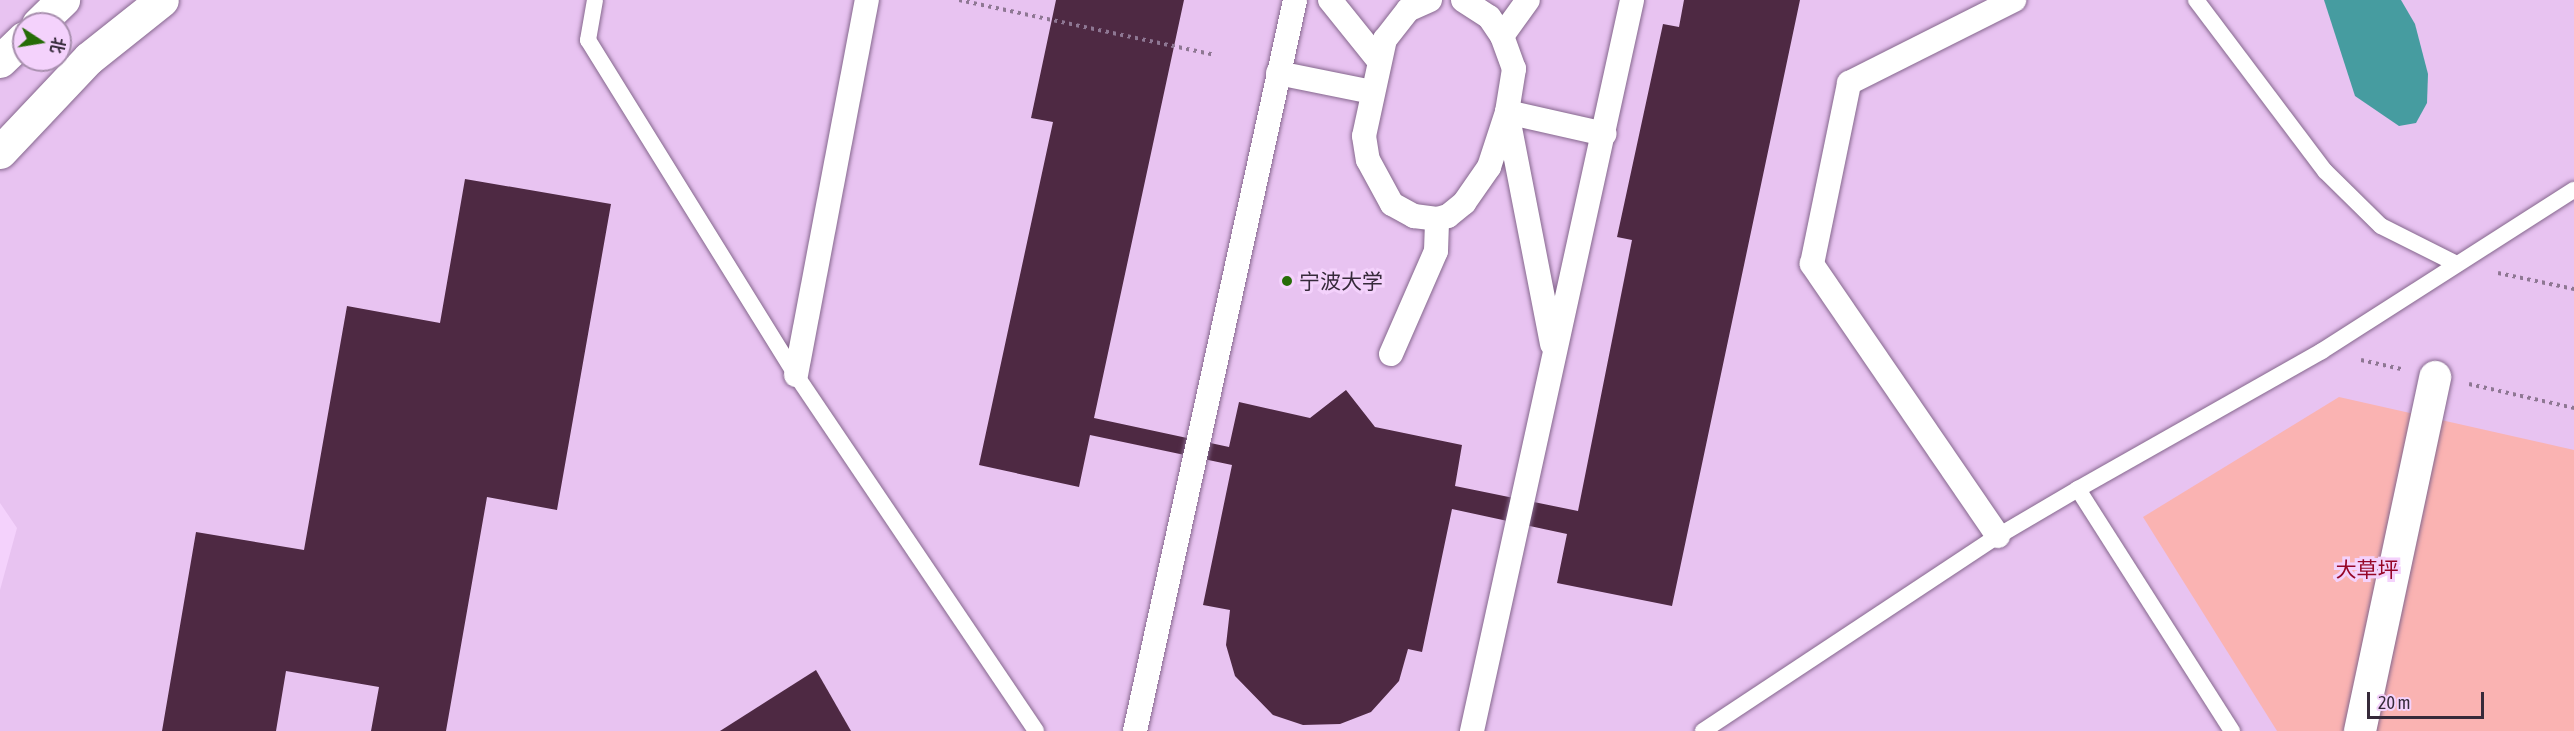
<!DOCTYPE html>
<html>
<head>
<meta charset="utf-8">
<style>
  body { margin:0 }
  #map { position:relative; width:2574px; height:731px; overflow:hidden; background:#f4d2fc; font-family:"Asap Condensed","Noto Sans SC",sans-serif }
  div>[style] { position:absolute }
  .built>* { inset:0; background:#e8c3f1 }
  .green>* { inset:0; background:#fab3b2 }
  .water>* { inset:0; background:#469ca0 }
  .building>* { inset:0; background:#4e2943 }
  .path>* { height:4px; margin-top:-2px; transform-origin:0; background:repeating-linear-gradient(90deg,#8e7793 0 3px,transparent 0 7.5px) }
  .roads { filter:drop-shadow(0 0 2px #85678d) drop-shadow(0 0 2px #85678d) }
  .service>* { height:16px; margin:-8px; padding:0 8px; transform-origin:8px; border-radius:8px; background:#fff }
  .pedestrian>* { height:24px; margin:-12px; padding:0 12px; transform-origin:12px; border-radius:12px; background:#fff }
  .minor>* { height:32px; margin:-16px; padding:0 16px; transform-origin:16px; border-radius:16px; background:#fff }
  .tertiary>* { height:33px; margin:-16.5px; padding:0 16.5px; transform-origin:16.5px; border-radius:16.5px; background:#fff }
  .dots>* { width:16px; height:16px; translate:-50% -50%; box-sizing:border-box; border:3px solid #f4d2fc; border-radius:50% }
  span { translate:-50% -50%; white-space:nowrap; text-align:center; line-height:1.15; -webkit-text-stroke:6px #f4d2fc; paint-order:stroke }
  .poi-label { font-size:21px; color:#362a3a }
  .left { translate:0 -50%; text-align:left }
  .park-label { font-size:21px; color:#960727 }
  .north { position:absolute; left:12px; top:12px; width:60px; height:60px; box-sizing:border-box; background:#f4d2fc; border:2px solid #a88fae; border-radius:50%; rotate:102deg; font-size:16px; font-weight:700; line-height:24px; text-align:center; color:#362a3a }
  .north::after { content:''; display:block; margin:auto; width:21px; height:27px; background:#266c07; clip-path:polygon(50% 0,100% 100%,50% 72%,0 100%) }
  .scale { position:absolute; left:2367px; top:692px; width:117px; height:27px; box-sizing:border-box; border:3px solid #362a3a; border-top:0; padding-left:8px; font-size:18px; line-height:21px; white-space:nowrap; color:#362a3a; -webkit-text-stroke:4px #f4d2fc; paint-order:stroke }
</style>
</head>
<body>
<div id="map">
  <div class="built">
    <i style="clip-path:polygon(evenodd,0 0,2574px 0,2574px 731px,0 731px,0 590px,17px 528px,0 503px,0 0,24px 24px,60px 24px,60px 60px,24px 60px,24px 24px)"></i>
  </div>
  <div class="green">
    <i style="clip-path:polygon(2339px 397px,2574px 450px,2574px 731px,2277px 731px,2143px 517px)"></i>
  </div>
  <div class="water">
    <i style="clip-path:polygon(2324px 0,2401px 0,2415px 24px,2428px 74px,2427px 103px,2416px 123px,2399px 126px,2355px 96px)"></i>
  </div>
  <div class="building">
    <i style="clip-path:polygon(1056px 0,1184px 0,1094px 418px,1229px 447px,1239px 402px,1310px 418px,1346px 390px,1375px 427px,1462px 445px,1455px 486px,1578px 511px,1632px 240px,1617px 237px,1663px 24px,1679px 27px,1684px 0,1800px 0,1672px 606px,1557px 583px,1567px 534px,1452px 509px,1422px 652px,1408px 649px,1399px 681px,1371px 712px,1340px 724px,1303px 725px,1273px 715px,1235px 676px,1226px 645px,1230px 610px,1203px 605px,1232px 465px,1090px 435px,1079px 487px,979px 465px,1053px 122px,1031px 118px)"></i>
    <i style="clip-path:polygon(465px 179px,611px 204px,557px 510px,487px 497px,446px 731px,371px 731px,379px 687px,286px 671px,276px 731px,162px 731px,196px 532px,304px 550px,347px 306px,440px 323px)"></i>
    <i style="clip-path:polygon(816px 670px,851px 731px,720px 731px)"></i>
  </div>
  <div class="path">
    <i style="left:959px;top:0;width:262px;rotate:12.1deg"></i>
    <i style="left:2498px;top:273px;width:78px;rotate:11.9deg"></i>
    <i style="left:2361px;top:360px;width:41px;rotate:12.7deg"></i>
    <i style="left:2469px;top:384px;width:108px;rotate:12.9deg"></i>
  </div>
  <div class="roads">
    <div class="service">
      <i style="left:595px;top:0;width:41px;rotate:99.9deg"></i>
      <i style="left:588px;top:40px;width:394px;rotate:58.2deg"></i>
      <i style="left:796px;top:375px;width:429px;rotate:56deg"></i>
      <i style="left:2196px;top:0;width:214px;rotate:53deg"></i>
      <i style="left:2325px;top:171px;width:78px;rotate:44.5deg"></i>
      <i style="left:2381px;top:226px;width:85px;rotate:26.6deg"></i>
      <i style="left:1703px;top:731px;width:354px;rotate:-33.5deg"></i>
      <i style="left:1998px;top:536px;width:93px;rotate:-30.4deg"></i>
      <i style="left:2232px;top:731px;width:287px;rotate:-122.5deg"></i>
      <i style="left:2078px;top:489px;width:280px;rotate:-29.5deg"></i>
      <i style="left:2322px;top:351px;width:299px;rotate:-32.6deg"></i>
    </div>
    <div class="pedestrian">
      <i style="left:1330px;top:0;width:78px;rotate:51.2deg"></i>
      <i style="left:1430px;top:0;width:24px;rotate:156deg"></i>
      <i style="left:1408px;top:10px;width:37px;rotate:128deg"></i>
      <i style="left:1385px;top:39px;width:99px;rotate:102.2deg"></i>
      <i style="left:1364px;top:136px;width:24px;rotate:81deg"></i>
      <i style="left:1368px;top:160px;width:50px;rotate:61.4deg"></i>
      <i style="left:1392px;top:204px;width:25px;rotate:29deg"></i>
      <i style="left:1414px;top:216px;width:23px;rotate:7deg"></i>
      <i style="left:1437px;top:219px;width:11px;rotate:-15deg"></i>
      <i style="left:1448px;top:216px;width:21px;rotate:-39deg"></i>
      <i style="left:1464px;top:203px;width:44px;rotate:-55.2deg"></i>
      <i style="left:1489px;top:167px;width:58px;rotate:-71.9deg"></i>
      <i style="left:1507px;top:112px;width:44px;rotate:-80.8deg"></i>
      <i style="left:1514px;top:69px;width:35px;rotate:-110deg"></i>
      <i style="left:1502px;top:36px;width:23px;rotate:-124deg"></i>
      <i style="left:1489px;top:17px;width:31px;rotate:-147deg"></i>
      <i style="left:1502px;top:36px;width:44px;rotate:-54.2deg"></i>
      <i style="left:1278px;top:73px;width:96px;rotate:11.4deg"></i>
      <i style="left:1552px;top:344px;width:236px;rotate:-101deg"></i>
      <i style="left:1507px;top:112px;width:100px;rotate:12.7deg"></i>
      <i style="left:1391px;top:354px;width:112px;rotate:-66.4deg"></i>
      <i style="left:1436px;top:251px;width:32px;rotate:-88deg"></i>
      <i style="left:796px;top:375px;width:382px;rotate:-79.3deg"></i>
      <i style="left:1998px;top:536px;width:330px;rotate:-124.4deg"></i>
      <i style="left:1812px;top:264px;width:185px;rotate:-78.4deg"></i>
      <i style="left:1849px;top:83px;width:185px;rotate:-26.7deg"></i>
      <i style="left:1135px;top:731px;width:748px;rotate:-77.65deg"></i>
      <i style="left:1472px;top:731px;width:748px;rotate:-77.65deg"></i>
    </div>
    <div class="minor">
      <i style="left:2360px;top:731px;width:362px;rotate:-78deg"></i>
    </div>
    <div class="tertiary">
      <i style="left:38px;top:24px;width:35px;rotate:-44deg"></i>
      <i style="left:0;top:61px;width:33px;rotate:-44deg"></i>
      <i style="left:0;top:152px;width:129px;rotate:-46.6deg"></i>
      <i style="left:89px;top:58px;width:93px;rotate:-38.5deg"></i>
    </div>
  </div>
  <div class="dots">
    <i style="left:1287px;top:281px;background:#266c07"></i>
  </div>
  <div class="poi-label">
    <span class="left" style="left:1299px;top:281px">宁波大学</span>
  </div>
  <div class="park-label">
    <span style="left:2367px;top:569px">大草坪</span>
  </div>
  <div class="north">北</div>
  <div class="scale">20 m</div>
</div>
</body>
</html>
